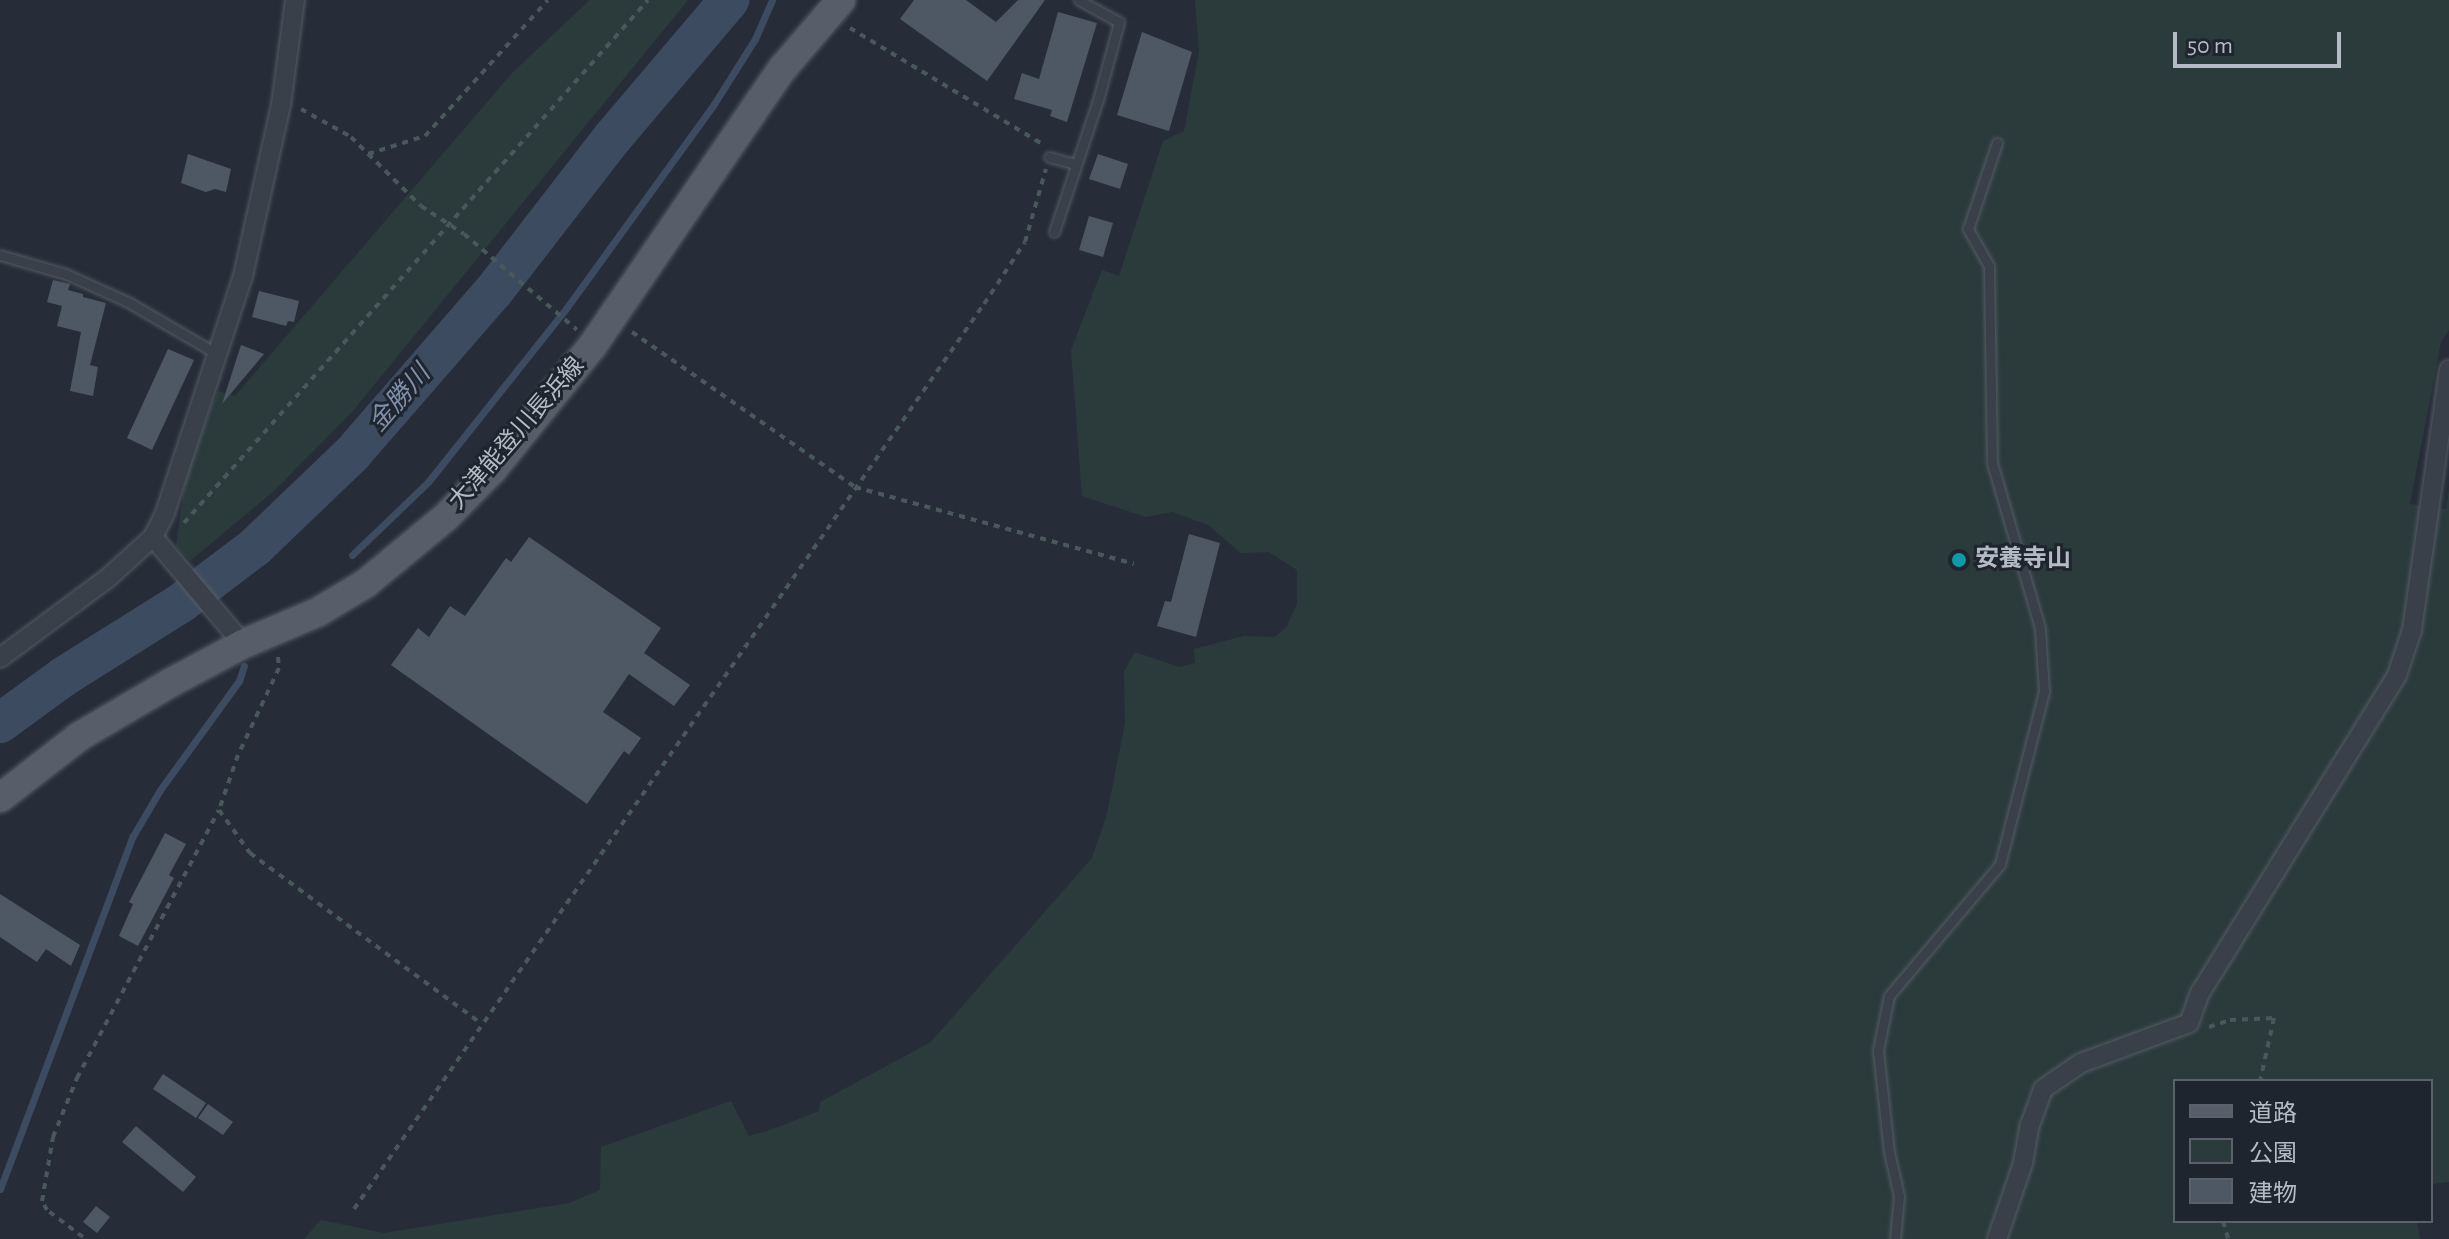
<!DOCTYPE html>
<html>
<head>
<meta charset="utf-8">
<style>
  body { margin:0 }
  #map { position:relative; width:2449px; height:1239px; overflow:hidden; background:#262d39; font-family:"Alegreya Sans","Noto Sans JP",sans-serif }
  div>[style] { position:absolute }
  .green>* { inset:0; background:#2b3b3c }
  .stream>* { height:7px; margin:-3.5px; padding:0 3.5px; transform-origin:3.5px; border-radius:3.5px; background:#3d4b60 }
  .river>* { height:40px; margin:-20px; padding:0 20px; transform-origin:20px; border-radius:20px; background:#3d4b60 }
  .building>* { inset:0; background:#4e5864 }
  .path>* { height:4px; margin-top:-2px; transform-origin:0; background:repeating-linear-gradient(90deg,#49595b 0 6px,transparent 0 12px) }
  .roads { filter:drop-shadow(0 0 2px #545b64) drop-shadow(0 0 2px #545b64) }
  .lane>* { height:9px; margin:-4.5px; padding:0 4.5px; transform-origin:4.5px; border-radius:4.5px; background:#39404a }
  .street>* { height:18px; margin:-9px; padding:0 9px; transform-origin:9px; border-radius:9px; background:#39404a }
  .primary>* { height:28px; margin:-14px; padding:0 14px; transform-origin:14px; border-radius:14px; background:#575e69 }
  .dots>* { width:22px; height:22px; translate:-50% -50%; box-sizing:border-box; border:4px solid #1e252e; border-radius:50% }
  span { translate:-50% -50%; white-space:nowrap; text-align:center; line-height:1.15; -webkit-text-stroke:6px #1e252e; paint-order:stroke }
  .street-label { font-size:24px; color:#b5bbc5 }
  .poi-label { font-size:24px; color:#b5bbc5; font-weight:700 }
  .left { translate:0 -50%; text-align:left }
  .water-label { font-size:26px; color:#8090aa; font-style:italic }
  .legend { position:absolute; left:2173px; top:1079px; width:260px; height:144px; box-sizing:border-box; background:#1e252e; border:2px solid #5a616a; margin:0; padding:10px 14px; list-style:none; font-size:24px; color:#b5bbc5 }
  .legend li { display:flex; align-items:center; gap:16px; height:40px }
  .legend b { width:40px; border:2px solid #5a616a }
  .scale { position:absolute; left:2173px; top:32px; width:168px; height:36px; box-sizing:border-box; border:4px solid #b5bbc5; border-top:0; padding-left:10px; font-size:24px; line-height:28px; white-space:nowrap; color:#b5bbc5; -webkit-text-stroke:6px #1e252e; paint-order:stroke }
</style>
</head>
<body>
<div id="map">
  <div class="green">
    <i style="clip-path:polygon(590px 0,688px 0,352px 412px,275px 490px,190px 561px,176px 546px,186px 473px,218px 391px,235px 396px,513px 72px)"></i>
    <i style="clip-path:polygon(1195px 0,2449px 0,2449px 330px,2441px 342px,2410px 504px,2446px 509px,2449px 489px,2449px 1182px,2431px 1184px,2431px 1081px,2175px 1081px,2175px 1221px,2417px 1221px,2420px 1239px,304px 1239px,321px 1220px,384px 1233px,569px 1203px,600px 1190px,601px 1147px,731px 1101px,749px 1136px,773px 1129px,819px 1111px,820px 1102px,931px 1042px,1092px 858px,1107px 814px,1125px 723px,1124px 672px,1135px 652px,1179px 667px,1195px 663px,1194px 649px,1244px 636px,1275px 637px,1287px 626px,1297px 604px,1297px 570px,1269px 552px,1241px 553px,1208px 525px,1173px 512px,1146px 517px,1082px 496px,1071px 350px,1102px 270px,1119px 276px,1163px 141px,1184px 131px,1199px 51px)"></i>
  </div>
  <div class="stream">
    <i style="left:352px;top:555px;width:105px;rotate:-43.8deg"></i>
    <i style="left:428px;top:482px;width:220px;rotate:-51.5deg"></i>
    <i style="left:565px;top:310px;width:254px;rotate:-54.1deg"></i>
    <i style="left:714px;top:104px;width:77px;rotate:-57.8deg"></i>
    <i style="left:755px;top:39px;width:43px;rotate:-66.4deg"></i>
    <i style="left:0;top:1189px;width:377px;rotate:-69.4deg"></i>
    <i style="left:133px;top:836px;width:53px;rotate:-59.6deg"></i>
    <i style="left:160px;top:790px;width:135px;rotate:-54.1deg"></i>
    <i style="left:239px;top:681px;width:16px;rotate:-72deg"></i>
  </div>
  <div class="river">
    <i style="left:0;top:723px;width:78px;rotate:-36.1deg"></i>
    <i style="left:63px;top:677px;width:139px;rotate:-32.1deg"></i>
    <i style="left:181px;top:603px;width:93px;rotate:-37.1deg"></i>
    <i style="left:255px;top:547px;width:134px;rotate:-43.8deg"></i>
    <i style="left:352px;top:454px;width:215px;rotate:-49deg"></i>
    <i style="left:493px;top:292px;width:196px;rotate:-52.3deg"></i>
    <i style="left:613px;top:137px;width:180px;rotate:-49.7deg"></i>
  </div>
  <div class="building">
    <i style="clip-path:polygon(914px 0,966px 0,996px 22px,1018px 0,1045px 0,987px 81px,900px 19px)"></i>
    <i style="clip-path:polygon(1058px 12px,1097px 23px,1067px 122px,1050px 116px,1052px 110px,1014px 99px,1022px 73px,1039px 79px)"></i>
    <i style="clip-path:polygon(1142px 32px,1192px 52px,1169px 131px,1117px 115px)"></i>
    <i style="clip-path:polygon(188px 154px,231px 169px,226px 192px,215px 189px,206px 192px,181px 183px)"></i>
    <i style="clip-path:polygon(1098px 154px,1128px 164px,1120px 189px,1089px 179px)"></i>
    <i style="clip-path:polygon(1089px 216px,1113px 223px,1103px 257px,1079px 250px)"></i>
    <i style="clip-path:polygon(53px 280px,70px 284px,68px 290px,83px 294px,83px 297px,106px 303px,90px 365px,98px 367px,93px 396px,70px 391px,81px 332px,57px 326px,62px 306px,47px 302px)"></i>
    <i style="clip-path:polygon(259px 291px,299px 301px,294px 322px,288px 321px,286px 326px,252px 317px)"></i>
    <i style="clip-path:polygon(241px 345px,264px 354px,222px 404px)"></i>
    <i style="clip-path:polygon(168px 349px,194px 360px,152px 450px,127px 438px)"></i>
    <i style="clip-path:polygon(1189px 534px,1220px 543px,1196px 637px,1157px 626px,1165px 601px,1171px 602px)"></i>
    <i style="clip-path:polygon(529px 537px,661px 628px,644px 653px,690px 685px,674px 706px,629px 674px,603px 712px,641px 738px,629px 755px,624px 751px,587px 804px,391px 665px,418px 628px,429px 637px,450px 606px,465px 616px,506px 558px,511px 562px)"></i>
    <i style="clip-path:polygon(165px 833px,186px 844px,169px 875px,174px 878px,138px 946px,119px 936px,133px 904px,129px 902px)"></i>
    <i style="clip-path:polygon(0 894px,80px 945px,71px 966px,46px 949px,37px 962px,0 937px)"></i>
    <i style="clip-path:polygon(163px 1074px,206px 1103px,196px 1118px,153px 1089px)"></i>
    <i style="clip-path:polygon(208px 1104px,233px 1122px,223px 1135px,198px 1118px)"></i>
    <i style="clip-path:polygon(136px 1126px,196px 1177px,183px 1192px,122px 1142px)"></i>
    <i style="clip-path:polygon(96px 1206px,110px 1217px,97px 1233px,83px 1222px)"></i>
  </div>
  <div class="path">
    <i style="left:850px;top:28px;width:223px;rotate:31.1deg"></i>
    <i style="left:301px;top:109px;width:57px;rotate:29.2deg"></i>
    <i style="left:351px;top:137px;width:98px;rotate:44.6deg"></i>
    <i style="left:421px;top:206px;width:51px;rotate:33.1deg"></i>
    <i style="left:464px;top:234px;width:148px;rotate:40.3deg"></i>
    <i style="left:368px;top:154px;width:60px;rotate:-17.5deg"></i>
    <i style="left:425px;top:136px;width:183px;rotate:-47.9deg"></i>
    <i style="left:632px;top:332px;width:272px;rotate:34.8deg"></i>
    <i style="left:855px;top:487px;width:289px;rotate:15.4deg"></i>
    <i style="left:184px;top:523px;width:699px;rotate:-48.42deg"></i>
    <i style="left:278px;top:657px;width:11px;rotate:85deg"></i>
    <i style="left:279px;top:668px;width:96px;rotate:115.2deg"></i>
    <i style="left:238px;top:755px;width:58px;rotate:109.1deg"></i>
    <i style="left:219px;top:810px;width:53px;rotate:54.2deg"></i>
    <i style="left:250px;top:853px;width:287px;rotate:36.4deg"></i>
    <i style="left:2209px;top:1027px;width:22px;rotate:-18deg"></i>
    <i style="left:2230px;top:1020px;width:44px;rotate:-2.6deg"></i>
    <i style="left:2274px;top:1018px;width:65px;rotate:102.5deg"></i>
    <i style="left:354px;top:1209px;width:1103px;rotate:-55.16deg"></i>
    <i style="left:984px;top:304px;width:74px;rotate:-56.5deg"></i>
    <i style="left:1025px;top:242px;width:76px;rotate:-74deg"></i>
    <i style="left:2223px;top:1221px;width:19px;rotate:74deg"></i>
    <i style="left:83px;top:1237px;width:45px;rotate:-143.1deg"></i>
    <i style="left:47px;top:1210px;width:10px;rotate:-119deg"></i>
    <i style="left:42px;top:1201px;width:65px;rotate:-80.2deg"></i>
    <i style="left:53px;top:1137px;width:64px;rotate:-67.9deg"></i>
    <i style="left:77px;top:1078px;width:303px;rotate:-62.1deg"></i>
  </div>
  <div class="roads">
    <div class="lane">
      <i style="left:1049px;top:157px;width:28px;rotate:15deg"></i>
      <i style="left:1054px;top:232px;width:139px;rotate:-71.6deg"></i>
      <i style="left:1098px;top:100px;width:81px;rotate:-74.9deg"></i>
      <i style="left:1119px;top:22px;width:46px;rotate:-151.2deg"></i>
      <i style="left:0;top:255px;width:69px;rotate:16.1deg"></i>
      <i style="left:66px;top:274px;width:68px;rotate:24.3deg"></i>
      <i style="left:128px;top:302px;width:105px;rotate:30.2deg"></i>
      <i style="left:1895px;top:1239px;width:43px;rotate:-84.7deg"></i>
      <i style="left:1899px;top:1196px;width:45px;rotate:-102.8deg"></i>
      <i style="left:1889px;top:1152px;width:103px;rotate:-96.2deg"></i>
      <i style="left:1878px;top:1050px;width:55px;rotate:-78.5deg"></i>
      <i style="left:1889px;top:996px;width:172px;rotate:-49.9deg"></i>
      <i style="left:2000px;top:864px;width:178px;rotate:-75.7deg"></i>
      <i style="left:2044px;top:692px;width:64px;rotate:-93.6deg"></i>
      <i style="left:2040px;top:628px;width:172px;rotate:-106.2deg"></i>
      <i style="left:1992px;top:463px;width:197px;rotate:-90.9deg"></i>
      <i style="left:1989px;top:266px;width:43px;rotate:-119.6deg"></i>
      <i style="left:1968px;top:229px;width:91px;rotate:-71.4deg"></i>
    </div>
    <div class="street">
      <i style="left:243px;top:644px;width:140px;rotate:-130.1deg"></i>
      <i style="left:153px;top:537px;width:27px;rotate:-63deg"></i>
      <i style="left:165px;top:513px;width:250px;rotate:-71.8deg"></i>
      <i style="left:243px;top:276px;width:175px;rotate:-77.5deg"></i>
      <i style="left:281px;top:105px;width:106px;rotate:-82.4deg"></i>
      <i style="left:0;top:658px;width:136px;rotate:-36.6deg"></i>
      <i style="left:109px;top:577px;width:59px;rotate:-42.3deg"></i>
      <i style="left:1997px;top:1239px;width:80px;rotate:-71.1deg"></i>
      <i style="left:2023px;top:1163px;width:39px;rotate:-80deg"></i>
      <i style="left:2030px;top:1125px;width:38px;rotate:-70deg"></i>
      <i style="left:2043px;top:1089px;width:46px;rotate:-34.4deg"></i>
      <i style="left:2081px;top:1063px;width:115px;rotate:-20.3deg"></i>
      <i style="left:2189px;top:1023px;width:32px;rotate:-70deg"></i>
      <i style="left:2200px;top:993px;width:374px;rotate:-58.2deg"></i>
      <i style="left:2397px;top:675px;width:47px;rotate:-71.6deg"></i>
      <i style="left:2412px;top:630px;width:263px;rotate:-81.9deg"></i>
    </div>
    <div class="primary">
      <i style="left:0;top:798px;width:101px;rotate:-37.8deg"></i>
      <i style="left:80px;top:736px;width:104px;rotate:-30.5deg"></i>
      <i style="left:170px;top:683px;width:83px;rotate:-28.1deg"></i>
      <i style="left:243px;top:644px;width:82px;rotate:-23.1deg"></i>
      <i style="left:318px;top:612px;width:55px;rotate:-30.8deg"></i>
      <i style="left:365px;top:584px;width:105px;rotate:-39.6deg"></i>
      <i style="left:446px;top:517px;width:67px;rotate:-45.6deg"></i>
      <i style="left:493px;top:469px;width:159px;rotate:-51.1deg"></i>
      <i style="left:593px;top:345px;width:336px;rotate:-55.6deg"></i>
      <i style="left:783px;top:68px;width:89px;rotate:-49.5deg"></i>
    </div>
  </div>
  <div class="dots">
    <i style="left:1959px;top:560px;background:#0f9aa8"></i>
  </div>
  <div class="street-label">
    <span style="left:517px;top:434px;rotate:-49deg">大津能登川長浜線</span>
  </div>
  <div class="poi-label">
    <span class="left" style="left:1975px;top:560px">安養寺山</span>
  </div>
  <div class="water-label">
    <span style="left:400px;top:399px;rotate:-49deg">金勝川</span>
  </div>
  <ul class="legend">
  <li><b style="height:10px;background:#575e69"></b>道路</li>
  <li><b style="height:22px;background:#2b3b3c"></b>公園</li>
  <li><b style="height:22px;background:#4e5864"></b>建物</li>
  </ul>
  <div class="scale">50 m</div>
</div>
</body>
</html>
